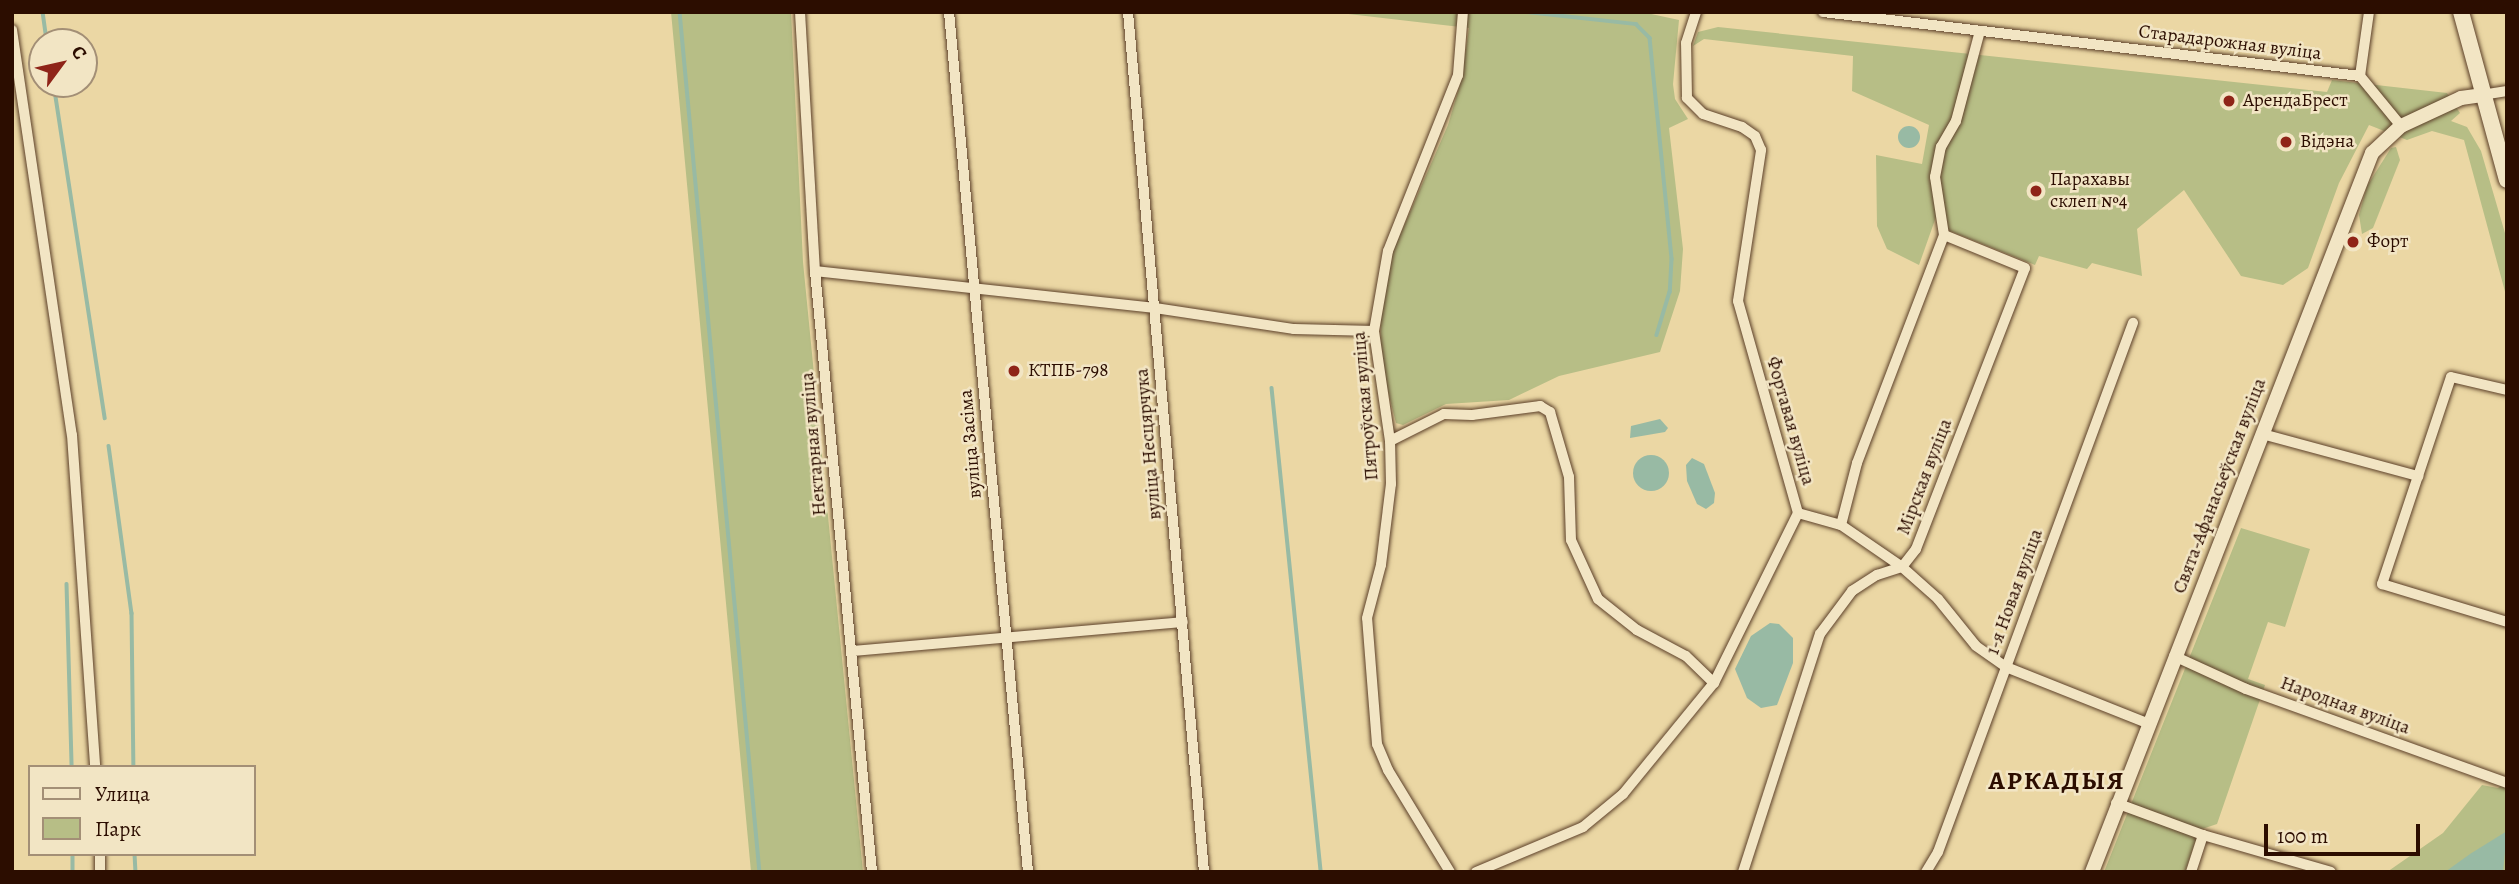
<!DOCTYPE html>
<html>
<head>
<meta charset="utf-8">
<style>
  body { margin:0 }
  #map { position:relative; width:2519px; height:884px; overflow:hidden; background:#ebd7a4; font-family:Alegreya,serif }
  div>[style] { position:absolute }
  .green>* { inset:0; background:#b7be86 }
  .water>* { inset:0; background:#98baa4 }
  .round { border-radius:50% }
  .stream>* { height:3.5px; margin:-1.75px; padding:0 1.75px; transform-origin:1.75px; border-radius:1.75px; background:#98baa4 }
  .roads { filter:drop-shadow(0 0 2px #5c4029) drop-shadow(0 0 2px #5c4029) }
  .minor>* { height:10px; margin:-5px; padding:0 5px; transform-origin:5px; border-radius:5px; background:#f2e5c4 }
  .tertiary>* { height:14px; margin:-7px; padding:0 7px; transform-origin:7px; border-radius:7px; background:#f2e5c4 }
  .secondary>* { height:16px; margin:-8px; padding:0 8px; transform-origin:8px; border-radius:8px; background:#f2e5c4 }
  .dots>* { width:19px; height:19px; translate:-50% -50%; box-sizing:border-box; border:4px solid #f2e5c4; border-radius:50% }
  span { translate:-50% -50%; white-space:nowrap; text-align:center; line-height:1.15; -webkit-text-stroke:5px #f2e5c4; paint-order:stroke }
  .street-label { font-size:19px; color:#2c0d00 }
  .poi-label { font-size:19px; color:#2c0d00 }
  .left { translate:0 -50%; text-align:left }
  .district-label { font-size:26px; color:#2c0d00; font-weight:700; letter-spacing:2px }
  .frame { position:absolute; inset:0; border:14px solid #2c0d00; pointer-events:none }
  .legend { position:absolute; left:28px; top:765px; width:228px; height:91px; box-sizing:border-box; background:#f2e5c4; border:2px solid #a38f76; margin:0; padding:9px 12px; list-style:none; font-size:21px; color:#2c0d00 }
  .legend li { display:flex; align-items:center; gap:14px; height:35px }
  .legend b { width:35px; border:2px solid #a38f76 }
  .north { position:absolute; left:28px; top:28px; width:70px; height:70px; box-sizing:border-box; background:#f2e5c4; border:2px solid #a38f76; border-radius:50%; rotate:57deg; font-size:19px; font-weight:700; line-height:28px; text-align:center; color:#2c0d00 }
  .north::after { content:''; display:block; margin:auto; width:24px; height:32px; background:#8f2418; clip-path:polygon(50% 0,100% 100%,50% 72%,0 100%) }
  .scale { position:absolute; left:2264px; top:824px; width:156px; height:32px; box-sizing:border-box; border:4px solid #2c0d00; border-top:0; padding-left:9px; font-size:21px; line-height:24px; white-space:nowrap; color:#2c0d00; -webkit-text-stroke:5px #f2e5c4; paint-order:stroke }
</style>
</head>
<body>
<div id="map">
  <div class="green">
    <i style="clip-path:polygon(671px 12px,791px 12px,803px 262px,863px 872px,751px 872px)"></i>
    <i style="clip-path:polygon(1331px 12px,1642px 12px,1679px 20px,1673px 84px,1675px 99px,1688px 119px,1669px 128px,1683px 249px,1680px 291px,1660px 352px,1559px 376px,1509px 400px,1446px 404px,1403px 425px,1396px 423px,1380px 360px,1381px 308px,1390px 258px,1448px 125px,1461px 81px,1469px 28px)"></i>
    <i style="clip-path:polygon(1718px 27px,2327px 92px,2332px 80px,2447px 93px,2460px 113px,2451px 121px,2467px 127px,2481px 151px,2507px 240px,2507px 299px,2464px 140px,2432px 131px,2407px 140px,2369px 125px,2339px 183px,2308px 268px,2283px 285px,2241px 276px,2184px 190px,2137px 229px,2142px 276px,2092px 263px,2087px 269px,2039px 256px,2035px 265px,1950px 231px,1936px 217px,1919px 265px,1887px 249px,1877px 226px,1876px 155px,1922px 164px,1929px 125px,1852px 91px,1853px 56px,1704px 39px,1693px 46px,1698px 32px)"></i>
    <i style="clip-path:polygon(2396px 147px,2400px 160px,2373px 228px,2362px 234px,2359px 215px,2367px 186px,2391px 148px)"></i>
    <i style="clip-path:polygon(2241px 528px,2310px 549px,2285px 627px,2268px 622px,2248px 679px,2265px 685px,2217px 824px,2199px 830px,2185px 872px,2104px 872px)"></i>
    <i style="clip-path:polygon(2507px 781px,2507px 872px,2387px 872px,2443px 833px,2482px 785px,2498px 788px)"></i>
  </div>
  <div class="water">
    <i class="round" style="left:1898px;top:126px;width:22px;height:22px"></i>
    <i style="clip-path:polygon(1660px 419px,1668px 428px,1665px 432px,1630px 438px,1631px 426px)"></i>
    <i class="round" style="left:1633px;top:455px;width:36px;height:36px"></i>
    <i style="clip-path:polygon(1692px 458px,1704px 464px,1715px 493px,1714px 503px,1706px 509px,1697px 504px,1687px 481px,1686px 465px)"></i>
    <i style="clip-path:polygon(1770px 623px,1779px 624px,1793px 638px,1793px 663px,1777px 705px,1761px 708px,1747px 698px,1735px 669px,1751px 636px)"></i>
    <i style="clip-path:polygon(2507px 831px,2503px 872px,2445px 872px,2470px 854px)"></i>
  </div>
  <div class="stream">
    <i style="left:43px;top:12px;width:30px;rotate:82deg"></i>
    <i style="left:680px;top:12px;width:864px;rotate:84.69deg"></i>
    <i style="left:1527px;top:12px;width:110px;rotate:6.3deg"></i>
    <i style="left:1636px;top:24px;width:20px;rotate:45deg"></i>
    <i style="left:1650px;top:38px;width:222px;rotate:84.3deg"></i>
    <i style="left:1672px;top:259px;width:33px;rotate:93deg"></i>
    <i style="left:1670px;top:292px;width:45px;rotate:106.8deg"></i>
    <i style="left:54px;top:84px;width:338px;rotate:81.3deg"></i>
    <i style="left:1272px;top:388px;width:486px;rotate:84.2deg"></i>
    <i style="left:109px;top:446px;width:169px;rotate:82.2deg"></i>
    <i style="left:132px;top:613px;width:154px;rotate:89.3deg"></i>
    <i style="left:67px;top:584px;width:183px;rotate:88.4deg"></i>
    <i style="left:73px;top:854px;width:18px;rotate:90deg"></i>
    <i style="left:135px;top:854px;width:18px;rotate:87deg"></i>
  </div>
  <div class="roads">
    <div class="minor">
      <i style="left:800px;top:12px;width:259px;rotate:86.7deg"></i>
      <i style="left:815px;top:271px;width:604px;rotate:84.58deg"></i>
      <i style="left:949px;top:12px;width:864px;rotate:84.75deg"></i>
      <i style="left:1128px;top:12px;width:863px;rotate:84.95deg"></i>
      <i style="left:1823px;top:12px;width:541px;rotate:6.8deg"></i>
      <i style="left:2360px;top:76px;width:65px;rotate:50.6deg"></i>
      <i style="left:12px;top:30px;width:409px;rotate:81.6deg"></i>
      <i style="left:72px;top:435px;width:333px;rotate:86deg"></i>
      <i style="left:2360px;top:76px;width:65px;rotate:-82deg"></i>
      <i style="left:2482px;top:95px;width:25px;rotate:-9deg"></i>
      <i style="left:815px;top:271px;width:342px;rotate:6.2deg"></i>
      <i style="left:1155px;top:308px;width:141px;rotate:8.6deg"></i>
      <i style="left:1294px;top:329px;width:80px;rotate:1.4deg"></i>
      <i style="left:2262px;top:434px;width:162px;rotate:15.1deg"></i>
      <i style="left:2418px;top:476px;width:114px;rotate:108.4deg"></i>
      <i style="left:2382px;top:584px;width:131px;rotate:16.9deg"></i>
      <i style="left:1390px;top:441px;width:60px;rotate:-26.6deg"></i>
      <i style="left:1444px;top:414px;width:28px;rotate:2deg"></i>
      <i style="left:1472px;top:415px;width:69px;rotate:-7.5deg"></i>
      <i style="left:1540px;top:406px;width:12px;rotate:31deg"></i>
      <i style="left:1550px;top:412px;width:68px;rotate:73.7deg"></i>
      <i style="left:1569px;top:477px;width:63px;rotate:88.2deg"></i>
      <i style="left:1571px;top:540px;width:65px;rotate:65.4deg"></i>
      <i style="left:1598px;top:599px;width:50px;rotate:38.5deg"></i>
      <i style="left:1637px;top:630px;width:55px;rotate:28deg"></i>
      <i style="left:1686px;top:656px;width:39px;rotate:44deg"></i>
      <i style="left:2418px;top:476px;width:104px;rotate:-71.6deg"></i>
      <i style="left:2451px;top:377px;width:57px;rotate:13.1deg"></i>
      <i style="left:1798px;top:513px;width:45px;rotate:15.6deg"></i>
      <i style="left:1841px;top:525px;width:74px;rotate:34.5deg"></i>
      <i style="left:1902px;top:567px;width:48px;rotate:41.6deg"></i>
      <i style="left:1938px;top:599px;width:60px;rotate:51deg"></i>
      <i style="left:1976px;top:646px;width:37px;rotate:35deg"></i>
      <i style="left:2006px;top:667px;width:152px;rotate:21.7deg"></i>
      <i style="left:1841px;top:525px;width:64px;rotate:-75.5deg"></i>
      <i style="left:1857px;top:463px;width:244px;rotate:-69.1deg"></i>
      <i style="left:1944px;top:235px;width:59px;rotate:-98.8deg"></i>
      <i style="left:1935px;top:177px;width:31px;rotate:-79deg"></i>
      <i style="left:1941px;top:147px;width:30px;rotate:-60deg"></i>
      <i style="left:1956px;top:121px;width:93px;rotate:-75.1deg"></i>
      <i style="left:852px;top:651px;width:332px;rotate:-5deg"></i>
      <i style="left:2174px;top:656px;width:79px;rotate:24.6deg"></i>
      <i style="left:2246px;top:689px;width:277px;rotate:19.8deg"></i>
      <i style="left:2116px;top:803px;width:93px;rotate:20.2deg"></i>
      <i style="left:2203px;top:835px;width:133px;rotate:16.1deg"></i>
      <i style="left:100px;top:854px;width:18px;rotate:90deg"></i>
      <i style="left:1450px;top:872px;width:119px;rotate:-121.3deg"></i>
      <i style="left:1388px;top:770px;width:28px;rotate:-113deg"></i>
      <i style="left:1377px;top:744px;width:126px;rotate:-94.5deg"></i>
      <i style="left:1367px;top:618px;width:55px;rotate:-75.2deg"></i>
      <i style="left:1381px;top:565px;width:82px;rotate:-83deg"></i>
      <i style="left:1391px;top:484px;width:43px;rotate:-91.3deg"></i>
      <i style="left:1390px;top:441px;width:111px;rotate:-98.3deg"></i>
      <i style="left:1374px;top:331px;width:81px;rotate:-80.1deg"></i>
      <i style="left:1388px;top:251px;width:189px;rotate:-68.3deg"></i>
      <i style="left:1458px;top:75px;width:63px;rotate:-85.5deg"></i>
      <i style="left:1476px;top:872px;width:116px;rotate:-22.8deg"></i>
      <i style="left:1583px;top:827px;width:52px;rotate:-39.5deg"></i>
      <i style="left:1623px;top:794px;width:144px;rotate:-50.7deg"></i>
      <i style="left:1714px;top:683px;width:190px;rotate:-63.7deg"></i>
      <i style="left:1798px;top:513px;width:220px;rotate:-105.8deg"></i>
      <i style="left:1738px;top:301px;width:153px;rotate:-81.3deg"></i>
      <i style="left:1761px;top:150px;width:15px;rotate:-113deg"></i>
      <i style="left:1755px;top:136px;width:16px;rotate:-145deg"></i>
      <i style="left:1742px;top:127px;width:41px;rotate:-161.6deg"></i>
      <i style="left:1703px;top:114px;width:23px;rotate:-135deg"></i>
      <i style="left:1687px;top:98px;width:55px;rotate:-91deg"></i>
      <i style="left:1686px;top:43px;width:33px;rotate:-72deg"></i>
      <i style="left:1743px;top:872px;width:250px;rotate:-72.1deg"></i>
      <i style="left:1820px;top:634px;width:54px;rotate:-53.3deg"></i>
      <i style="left:1852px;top:591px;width:30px;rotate:-33deg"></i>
      <i style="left:1877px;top:575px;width:26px;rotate:-18deg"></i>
      <i style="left:1902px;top:567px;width:23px;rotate:-52deg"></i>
      <i style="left:1916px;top:549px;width:301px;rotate:-68.8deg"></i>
      <i style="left:2025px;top:268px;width:87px;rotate:-157.8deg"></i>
      <i style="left:1926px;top:872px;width:23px;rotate:-59deg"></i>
      <i style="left:1938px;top:852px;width:564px;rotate:-69.77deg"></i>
      <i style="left:2191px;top:872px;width:39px;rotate:-72deg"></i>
    </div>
    <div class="tertiary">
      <i style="left:2092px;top:872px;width:772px;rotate:-68.72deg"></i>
      <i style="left:2372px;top:153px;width:40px;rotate:-43deg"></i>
      <i style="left:2401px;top:126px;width:66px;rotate:-25deg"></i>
      <i style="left:2461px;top:98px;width:21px;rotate:-8deg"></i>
    </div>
    <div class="secondary">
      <i style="left:2461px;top:12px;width:174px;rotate:74.7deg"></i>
    </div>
  </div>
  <div class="dots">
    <i style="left:2229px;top:101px;background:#8f2418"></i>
    <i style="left:2286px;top:142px;background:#8f2418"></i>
    <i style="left:2036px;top:191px;background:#8f2418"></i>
    <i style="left:2353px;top:242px;background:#8f2418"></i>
    <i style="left:1014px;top:371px;background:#8f2418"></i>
  </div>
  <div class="street-label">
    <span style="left:2230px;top:43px;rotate:7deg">Старадарожная вуліца</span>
    <span style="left:1366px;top:406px;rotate:-95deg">Пятроўская вуліца</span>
    <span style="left:1790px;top:421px;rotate:74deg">Фортавая вуліца</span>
    <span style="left:814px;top:444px;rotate:-95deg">Нектарная вуліца</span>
    <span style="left:971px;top:444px;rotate:-95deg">вуліца Засіма</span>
    <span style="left:1149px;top:444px;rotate:-95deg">вуліца Несцярчука</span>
    <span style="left:1925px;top:477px;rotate:-69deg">Мірская вуліца</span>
    <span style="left:2220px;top:486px;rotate:-69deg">Свята-Афанасьеўская вуліца</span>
    <span style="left:2015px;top:592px;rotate:-70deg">1-я Новая вуліца</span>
    <span style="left:2345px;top:706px;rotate:20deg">Народная вуліца</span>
  </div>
  <div class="poi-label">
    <span class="left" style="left:2243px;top:101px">АрендаБрест</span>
    <span class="left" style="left:2300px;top:142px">Відэна</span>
    <span class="left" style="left:2050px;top:191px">Парахавы<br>склеп №4</span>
    <span class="left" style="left:2367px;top:242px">Форт</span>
    <span class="left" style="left:1028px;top:371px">КТПБ-798</span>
  </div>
  <div class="district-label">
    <span style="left:2057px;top:781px">АРКАДЫЯ</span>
  </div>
  <div class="frame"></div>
  <ul class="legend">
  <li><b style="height:9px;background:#f2e5c4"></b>Улица</li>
  <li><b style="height:19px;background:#b7be86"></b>Парк</li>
  </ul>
  <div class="north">С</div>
  <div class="scale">100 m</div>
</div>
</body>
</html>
